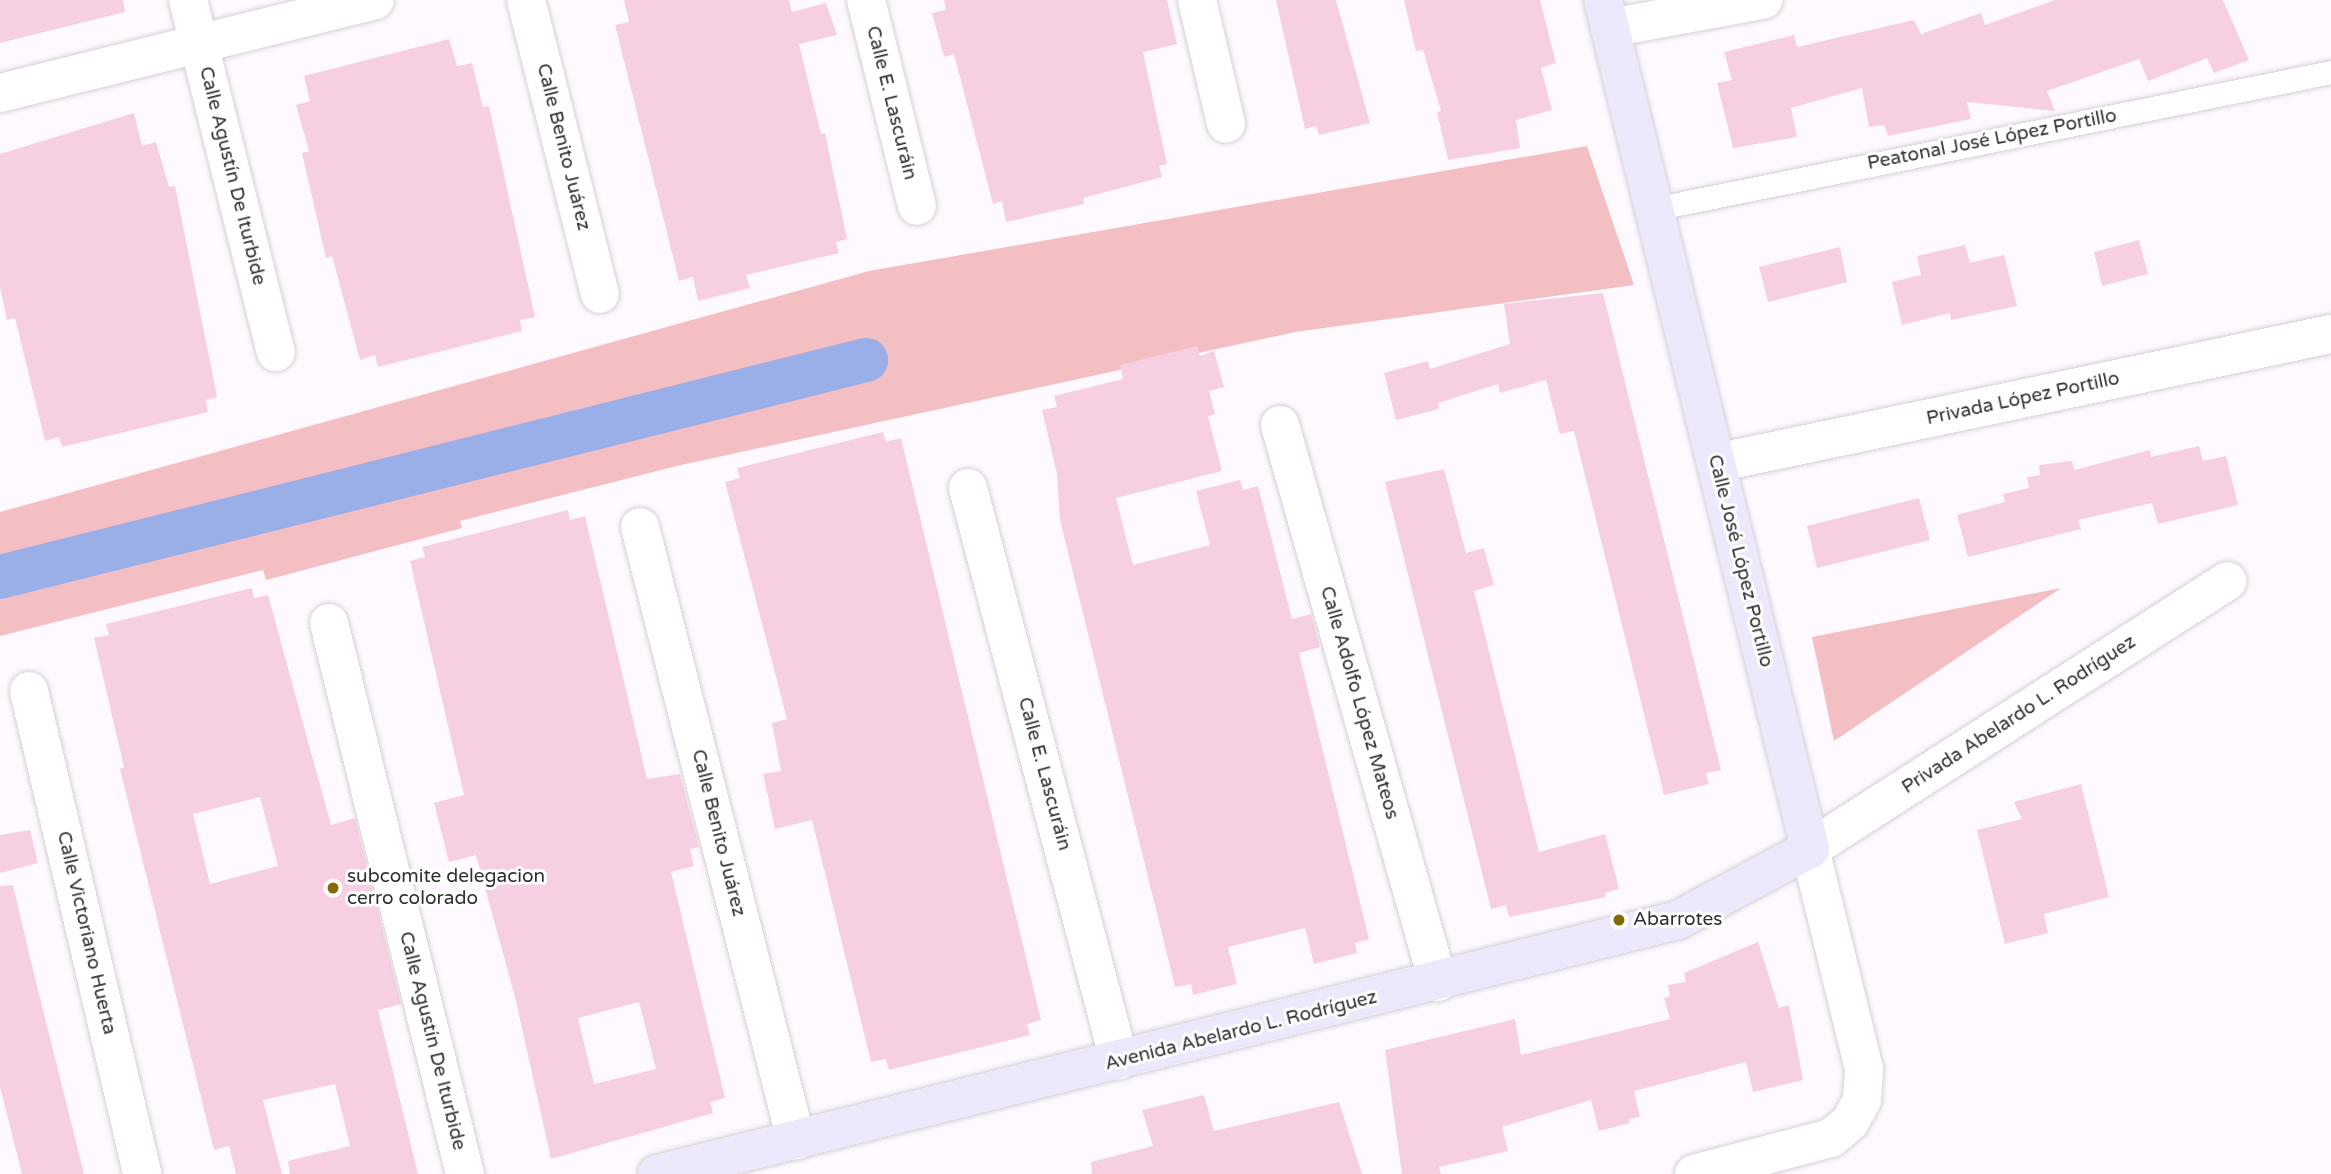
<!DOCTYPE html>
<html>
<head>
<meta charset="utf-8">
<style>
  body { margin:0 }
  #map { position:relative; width:2331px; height:1174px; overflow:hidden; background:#fef8ff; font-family:"Varela Round",sans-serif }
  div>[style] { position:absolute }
  .green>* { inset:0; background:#f3bfc3 }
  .canal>* { height:44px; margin:-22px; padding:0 22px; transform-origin:22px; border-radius:22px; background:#9aaee8 }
  .building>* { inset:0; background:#f7cfe3 }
  .roads { filter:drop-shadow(0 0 2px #d5d0d6) drop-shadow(0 0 2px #d5d0d6) }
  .lane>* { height:23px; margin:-11.5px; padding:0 11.5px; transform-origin:11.5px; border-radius:11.5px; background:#fff }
  .street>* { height:38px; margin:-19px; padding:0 19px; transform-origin:19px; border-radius:19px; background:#fff }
  .secondary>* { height:38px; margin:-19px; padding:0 19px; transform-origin:19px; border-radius:19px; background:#ede8fb }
  .dots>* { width:19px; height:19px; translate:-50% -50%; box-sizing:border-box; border:4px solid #fff; border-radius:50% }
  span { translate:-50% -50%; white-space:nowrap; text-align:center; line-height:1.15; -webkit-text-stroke:6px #fff; paint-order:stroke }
  .street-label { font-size:19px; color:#312f31 }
  .poi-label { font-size:19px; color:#312f31 }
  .left { translate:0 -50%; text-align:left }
</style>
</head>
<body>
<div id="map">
  <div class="green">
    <i style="clip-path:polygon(1587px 146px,1634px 285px,1295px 332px,681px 465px,460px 521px,462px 528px,266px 580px,263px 570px,0 636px,0 512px,869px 271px)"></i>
    <i style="clip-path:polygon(2061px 588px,1834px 741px,1812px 637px)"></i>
  </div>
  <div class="canal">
    <i style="left:0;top:577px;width:893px;rotate:-14.07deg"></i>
  </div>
  <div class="building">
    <i style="clip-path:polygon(0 0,123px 0,125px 12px,0 43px)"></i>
    <i style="clip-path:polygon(624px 0,789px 0,792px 12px,826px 3px,837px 35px,799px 44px,821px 134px,825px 133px,847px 239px,836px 242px,839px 253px,746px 275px,750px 288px,698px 301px,693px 277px,679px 281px,615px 25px,629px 22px)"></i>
    <i style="clip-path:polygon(944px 0,1167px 0,1177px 44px,1143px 52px,1167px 164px,1159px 166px,1162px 177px,1083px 198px,1084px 204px,1006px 222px,1002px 201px,993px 204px,954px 54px,944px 57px,932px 13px,946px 10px)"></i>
    <i style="clip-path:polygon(1276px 0,1336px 0,1370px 123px,1319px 135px,1316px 126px,1305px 129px)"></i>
    <i style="clip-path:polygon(1404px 0,1540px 0,1556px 63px,1541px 68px,1552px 110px,1516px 120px,1520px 148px,1448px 160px,1437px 112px,1441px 111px,1423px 50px,1416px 51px)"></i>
    <i style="clip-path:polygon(2055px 0,2223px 0,2249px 60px,2214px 73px,2207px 58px,2148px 81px,2139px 59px,2047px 91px,2055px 111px,1967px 102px,1971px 119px,1888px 136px,1884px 125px,1869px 127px,1862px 88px,1791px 108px,1797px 137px,1733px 148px,1717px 83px,1732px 80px,1724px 52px,1794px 35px,1797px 47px,1914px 20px,1921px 34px,1981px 13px,1985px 25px)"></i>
    <i style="clip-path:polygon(449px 39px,457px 66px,472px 63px,483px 107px,489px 106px,535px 317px,520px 320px,522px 331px,378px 367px,375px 355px,360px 360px,332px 256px,326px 258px,302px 153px,309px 151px,296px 105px,310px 101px,304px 76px)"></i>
    <i style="clip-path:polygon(134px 113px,142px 146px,156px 142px,169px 187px,175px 186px,217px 397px,206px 400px,208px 412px,62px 447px,59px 437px,45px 441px,15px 318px,7px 320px,0 287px,0 154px)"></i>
    <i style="clip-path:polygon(2139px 240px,2148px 274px,2102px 286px,2094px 252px)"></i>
    <i style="clip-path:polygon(1965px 245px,1970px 263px,2004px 255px,2017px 306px,1951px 320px,1950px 313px,1902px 325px,1892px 282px,1921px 275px,1917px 256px)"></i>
    <i style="clip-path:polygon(1840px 247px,1847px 282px,1768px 302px,1759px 267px)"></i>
    <i style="clip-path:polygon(1603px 293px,1721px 770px,1706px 773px,1709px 784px,1664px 795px,1574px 431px,1560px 434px,1546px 380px,1500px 393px,1498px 384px,1438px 403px,1439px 409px,1396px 420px,1384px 373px,1428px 361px,1430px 369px,1510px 344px,1504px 304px)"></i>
    <i style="clip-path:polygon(1197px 346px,1200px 356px,1214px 351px,1224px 387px,1209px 391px,1215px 414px,1208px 416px,1222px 471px,1116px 498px,1133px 565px,1210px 545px,1196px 491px,1240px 480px,1243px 490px,1258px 486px,1292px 619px,1311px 614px,1320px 647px,1299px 653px,1369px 939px,1355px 943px,1357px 953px,1314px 964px,1305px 928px,1228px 947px,1237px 984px,1193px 995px,1191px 984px,1175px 987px,1060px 520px,1057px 474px,1042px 410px,1057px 407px,1054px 396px,1123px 379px,1120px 365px)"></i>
    <i style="clip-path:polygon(883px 432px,886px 442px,901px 438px,1041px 1020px,1027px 1024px,1030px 1035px,889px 1070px,886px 1059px,871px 1062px,812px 820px,775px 829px,763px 774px,781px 771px,772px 723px,787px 719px,725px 482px,740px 478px,737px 468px)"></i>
    <i style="clip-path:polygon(2199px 446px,2203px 461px,2226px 456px,2238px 505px,2158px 524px,2152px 503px,2078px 520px,2081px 529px,1968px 557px,1957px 515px,2005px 502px,2003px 494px,2029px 488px,2027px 477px,2040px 475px,2039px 465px,2072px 461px,2074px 470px,2150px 450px,2151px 457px)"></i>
    <i style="clip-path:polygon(1444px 469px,1466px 553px,1484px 548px,1494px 585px,1474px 591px,1539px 852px,1605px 834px,1619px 889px,1605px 893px,1606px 897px,1509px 917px,1506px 905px,1491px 909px,1385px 482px)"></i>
    <i style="clip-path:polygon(1919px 498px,1930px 540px,1817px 568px,1807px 526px)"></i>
    <i style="clip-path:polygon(evenodd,568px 510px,570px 520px,585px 516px,647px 779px,680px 774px,699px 847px,690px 849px,694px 866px,671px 872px,725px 1098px,710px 1102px,713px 1113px,551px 1159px,516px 1001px,476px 855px,449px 862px,434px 803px,464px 795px,410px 561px,425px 557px,422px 547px,568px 510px,639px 1002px,656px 1069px,594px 1084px,578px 1018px,639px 1002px)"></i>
    <i style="clip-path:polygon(evenodd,252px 588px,254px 598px,268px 595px,331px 825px,355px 818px,401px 1004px,378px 1010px,418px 1174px,290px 1174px,288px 1161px,350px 1146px,335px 1084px,263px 1100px,282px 1174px,236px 1174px,229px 1146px,214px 1150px,120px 769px,124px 767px,94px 638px,109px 635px,106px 624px,252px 588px,260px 797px,278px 866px,210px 884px,193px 814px,260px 797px)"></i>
    <i style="clip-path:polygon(2081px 784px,2109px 897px,2044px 914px,2048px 933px,2005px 944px,1977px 830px,2022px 819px,2014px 802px)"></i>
    <i style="clip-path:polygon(30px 830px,38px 863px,0 873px,0 835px)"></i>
    <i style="clip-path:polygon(13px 885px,33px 970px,84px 1174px,22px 1174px,0 1087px,0 886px)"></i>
    <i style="clip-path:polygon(1758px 942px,1779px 1008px,1789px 1005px,1803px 1080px,1753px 1092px,1746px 1062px,1634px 1091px,1640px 1117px,1629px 1119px,1630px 1123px,1599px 1131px,1591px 1100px,1502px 1127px,1508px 1151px,1439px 1167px,1441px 1174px,1402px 1174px,1385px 1050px,1515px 1019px,1521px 1055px,1670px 1019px,1664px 998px,1670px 996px,1668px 985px,1686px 982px,1684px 973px)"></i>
    <i style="clip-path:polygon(1204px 1095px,1214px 1131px,1339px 1102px,1362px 1174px,1092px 1174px,1091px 1162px,1153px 1146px,1142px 1110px)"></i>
  </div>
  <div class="roads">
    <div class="lane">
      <i style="left:1653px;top:209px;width:692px;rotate:-11.42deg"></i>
    </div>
    <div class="street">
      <i style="left:188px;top:0;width:363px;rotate:76deg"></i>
      <i style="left:526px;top:0;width:303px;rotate:75.9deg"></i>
      <i style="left:866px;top:0;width:212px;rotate:76.1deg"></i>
      <i style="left:1197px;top:0;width:127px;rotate:76.8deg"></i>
      <i style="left:1610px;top:28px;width:156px;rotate:-10.4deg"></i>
      <i style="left:0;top:93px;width:386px;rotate:-13.9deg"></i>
      <i style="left:1280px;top:425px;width:579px;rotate:74.16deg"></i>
      <i style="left:1716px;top:463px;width:628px;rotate:-11.85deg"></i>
      <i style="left:968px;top:488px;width:592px;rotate:75.21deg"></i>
      <i style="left:640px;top:527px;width:633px;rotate:75.72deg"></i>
      <i style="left:329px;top:623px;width:568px;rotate:76.14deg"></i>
      <i style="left:29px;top:691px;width:496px;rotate:76.8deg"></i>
      <i style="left:1694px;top:1174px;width:142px;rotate:-14.7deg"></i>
      <i style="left:1831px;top:1138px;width:25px;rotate:-40deg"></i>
      <i style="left:1850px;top:1122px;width:25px;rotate:-61deg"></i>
      <i style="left:1862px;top:1100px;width:31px;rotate:-86deg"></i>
      <i style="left:1864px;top:1069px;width:227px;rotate:-103.8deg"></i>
      <i style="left:1810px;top:849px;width:496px;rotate:-32.7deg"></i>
    </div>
    <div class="secondary">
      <i style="left:657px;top:1174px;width:1052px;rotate:-13.97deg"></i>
      <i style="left:1678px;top:920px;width:150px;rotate:-28.3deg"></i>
      <i style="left:1810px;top:849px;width:874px;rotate:-103.7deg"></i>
    </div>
  </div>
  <div class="dots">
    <i style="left:333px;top:888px;background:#846a04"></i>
    <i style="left:1619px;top:920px;background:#846a04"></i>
  </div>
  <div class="street-label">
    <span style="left:891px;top:103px;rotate:76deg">Calle E. Lascuráin</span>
    <span style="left:1992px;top:140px;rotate:-11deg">Peatonal José López Portillo</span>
    <span style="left:563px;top:147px;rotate:76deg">Calle Benito Juárez</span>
    <span style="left:232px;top:176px;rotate:76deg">Calle Agustín De Iturbide</span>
    <span style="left:2023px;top:399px;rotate:-12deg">Privada López Portillo</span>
    <span style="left:1740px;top:561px;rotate:76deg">Calle José López Portillo</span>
    <span style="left:1359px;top:703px;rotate:74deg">Calle Adolfo López Mateos</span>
    <span style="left:2019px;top:715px;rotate:-33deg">Privada Abelardo L. Rodríguez</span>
    <span style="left:1044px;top:774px;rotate:75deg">Calle E. Lascuráin</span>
    <span style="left:718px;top:833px;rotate:76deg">Calle Benito Juárez</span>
    <span style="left:86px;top:933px;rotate:77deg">Calle Victoriano Huerta</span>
    <span style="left:1241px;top:1031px;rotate:-14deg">Avenida Abelardo L. Rodríguez</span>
    <span style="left:432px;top:1041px;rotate:76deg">Calle Agustín De Iturbide</span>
  </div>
  <div class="poi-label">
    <span class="left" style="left:347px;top:888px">subcomite delegacion<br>cerro colorado</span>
    <span class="left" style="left:1633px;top:920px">Abarrotes</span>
  </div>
</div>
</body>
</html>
